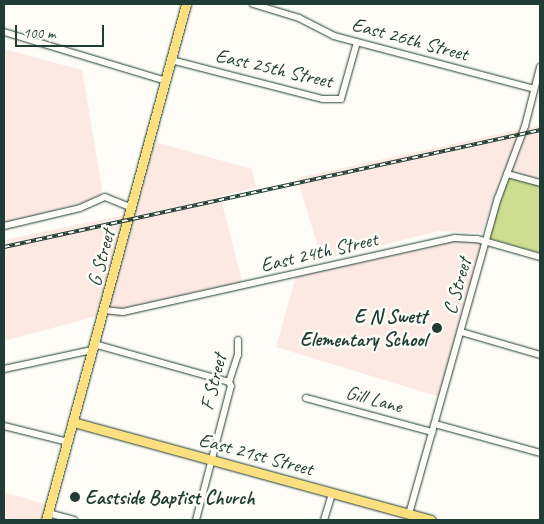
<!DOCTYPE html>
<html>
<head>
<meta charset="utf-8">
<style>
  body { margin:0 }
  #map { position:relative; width:544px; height:524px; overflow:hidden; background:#fdfcf7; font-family:Caveat,sans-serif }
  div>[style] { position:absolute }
  .built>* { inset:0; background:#fceae2 }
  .green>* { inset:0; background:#cfdd91 }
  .roads { filter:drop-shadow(0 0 1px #1f3d34) drop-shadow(0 0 1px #1f3d34) }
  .minor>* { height:6px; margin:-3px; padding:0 3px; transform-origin:3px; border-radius:3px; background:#fdfcf7 }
  .major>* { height:9px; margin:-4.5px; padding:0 4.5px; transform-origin:4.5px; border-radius:4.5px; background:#fbe080 }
  .rail>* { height:4px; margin-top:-2px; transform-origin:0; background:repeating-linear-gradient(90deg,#fdfcf7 0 5.5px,#1f3d34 0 11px); box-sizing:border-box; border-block:1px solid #1f3d34 }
  .dots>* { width:14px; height:14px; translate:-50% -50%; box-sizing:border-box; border:2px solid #fdfcf7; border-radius:50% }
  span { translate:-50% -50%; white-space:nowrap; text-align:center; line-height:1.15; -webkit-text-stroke:5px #fdfcf7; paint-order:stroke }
  .street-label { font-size:20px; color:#1f3d34 }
  .poi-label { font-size:20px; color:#1f3d34; font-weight:700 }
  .right { translate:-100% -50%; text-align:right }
  .left { translate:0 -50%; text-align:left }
  .frame { position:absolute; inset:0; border:5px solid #1f3d34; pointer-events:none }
  .scale { position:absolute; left:15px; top:25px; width:89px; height:22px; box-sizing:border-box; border:2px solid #1f3d34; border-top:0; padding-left:6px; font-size:15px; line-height:18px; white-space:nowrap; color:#1f3d34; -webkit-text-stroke:4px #fdfcf7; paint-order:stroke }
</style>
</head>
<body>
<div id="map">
  <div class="built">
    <i style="clip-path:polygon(4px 49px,82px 70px,102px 189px,98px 199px,4px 223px)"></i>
    <i style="clip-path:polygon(540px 125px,540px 185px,502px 174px,482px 233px,439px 231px,322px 260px,297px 178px)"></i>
    <i style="clip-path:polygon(144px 139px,252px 169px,256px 188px,220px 196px,244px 288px,118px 317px,101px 315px,4px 341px,4px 240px,125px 215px)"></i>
    <i style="clip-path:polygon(457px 241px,482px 243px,440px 397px,276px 347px,296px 276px)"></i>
    <i style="clip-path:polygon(4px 492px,48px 505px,43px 520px,4px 520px)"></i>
  </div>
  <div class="green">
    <i style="clip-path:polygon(509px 176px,540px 185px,540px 253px,488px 238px)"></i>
  </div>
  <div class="roads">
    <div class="minor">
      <i style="left:253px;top:4px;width:48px;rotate:16.9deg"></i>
      <i style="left:299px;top:18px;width:39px;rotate:27deg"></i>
      <i style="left:334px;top:36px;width:207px;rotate:14.8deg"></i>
      <i style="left:4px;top:32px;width:169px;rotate:16.8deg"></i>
      <i style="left:171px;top:60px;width:157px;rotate:14.4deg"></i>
      <i style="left:323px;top:99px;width:18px"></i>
      <i style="left:341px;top:99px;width:59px;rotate:-74.3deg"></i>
      <i style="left:507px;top:174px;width:34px;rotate:15deg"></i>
      <i style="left:4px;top:226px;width:78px;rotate:-13.3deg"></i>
      <i style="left:80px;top:208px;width:27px;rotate:-24deg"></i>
      <i style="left:105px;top:197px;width:29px;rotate:22deg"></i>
      <i style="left:104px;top:310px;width:19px;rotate:6deg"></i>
      <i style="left:123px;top:312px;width:340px;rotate:-12.6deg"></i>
      <i style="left:455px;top:238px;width:22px;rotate:3deg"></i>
      <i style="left:477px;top:239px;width:66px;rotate:15.9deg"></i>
      <i style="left:461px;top:332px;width:82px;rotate:16.2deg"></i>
      <i style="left:94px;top:344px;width:140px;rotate:15.7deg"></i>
      <i style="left:4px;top:369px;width:90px;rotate:-12.2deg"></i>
      <i style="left:306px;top:398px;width:131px;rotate:15.1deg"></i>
      <i style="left:435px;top:424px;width:109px;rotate:15.4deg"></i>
      <i style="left:4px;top:426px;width:66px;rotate:14deg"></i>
      <i style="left:48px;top:513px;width:27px;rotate:15deg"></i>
      <i style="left:409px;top:514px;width:328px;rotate:-74.3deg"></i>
      <i style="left:498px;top:198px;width:77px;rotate:-69.4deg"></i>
      <i style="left:525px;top:126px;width:61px;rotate:-75.7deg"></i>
      <i style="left:196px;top:520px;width:138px;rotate:-75.4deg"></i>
      <i style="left:231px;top:386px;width:4px;rotate:-117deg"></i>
      <i style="left:229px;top:382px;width:28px;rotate:-72deg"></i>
      <i style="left:238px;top:355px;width:15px;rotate:-90deg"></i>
      <i style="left:324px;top:520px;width:28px;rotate:-73deg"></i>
    </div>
    <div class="major">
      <i style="left:73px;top:422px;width:371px;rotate:15.3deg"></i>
      <i style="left:46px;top:520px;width:535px;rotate:-74.82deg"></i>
    </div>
  </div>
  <div class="rail">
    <i style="left:4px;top:247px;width:549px;rotate:-12.31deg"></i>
  </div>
  <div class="dots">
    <i style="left:437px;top:328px;background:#1f3d34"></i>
    <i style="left:75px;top:497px;background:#1f3d34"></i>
  </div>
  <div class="street-label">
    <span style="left:410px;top:39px;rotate:15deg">East 26th Street</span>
    <span style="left:274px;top:68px;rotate:13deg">East 25th Street</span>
    <span style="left:319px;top:252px;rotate:-13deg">East 24th Street</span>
    <span style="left:101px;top:258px;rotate:-75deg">G Street</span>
    <span style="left:457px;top:286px;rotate:-74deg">C Street</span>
    <span style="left:213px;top:382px;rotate:-76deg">F Street</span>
    <span style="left:374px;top:399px;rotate:15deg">Gill Lane</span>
    <span style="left:256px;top:454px;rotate:15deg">East 21st Street</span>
  </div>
  <div class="poi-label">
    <span class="right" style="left:427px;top:328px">E N Swett<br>Elementary School</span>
    <span class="left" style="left:85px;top:497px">Eastside Baptist Church</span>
  </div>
  <div class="frame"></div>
  <div class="scale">100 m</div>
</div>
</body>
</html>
